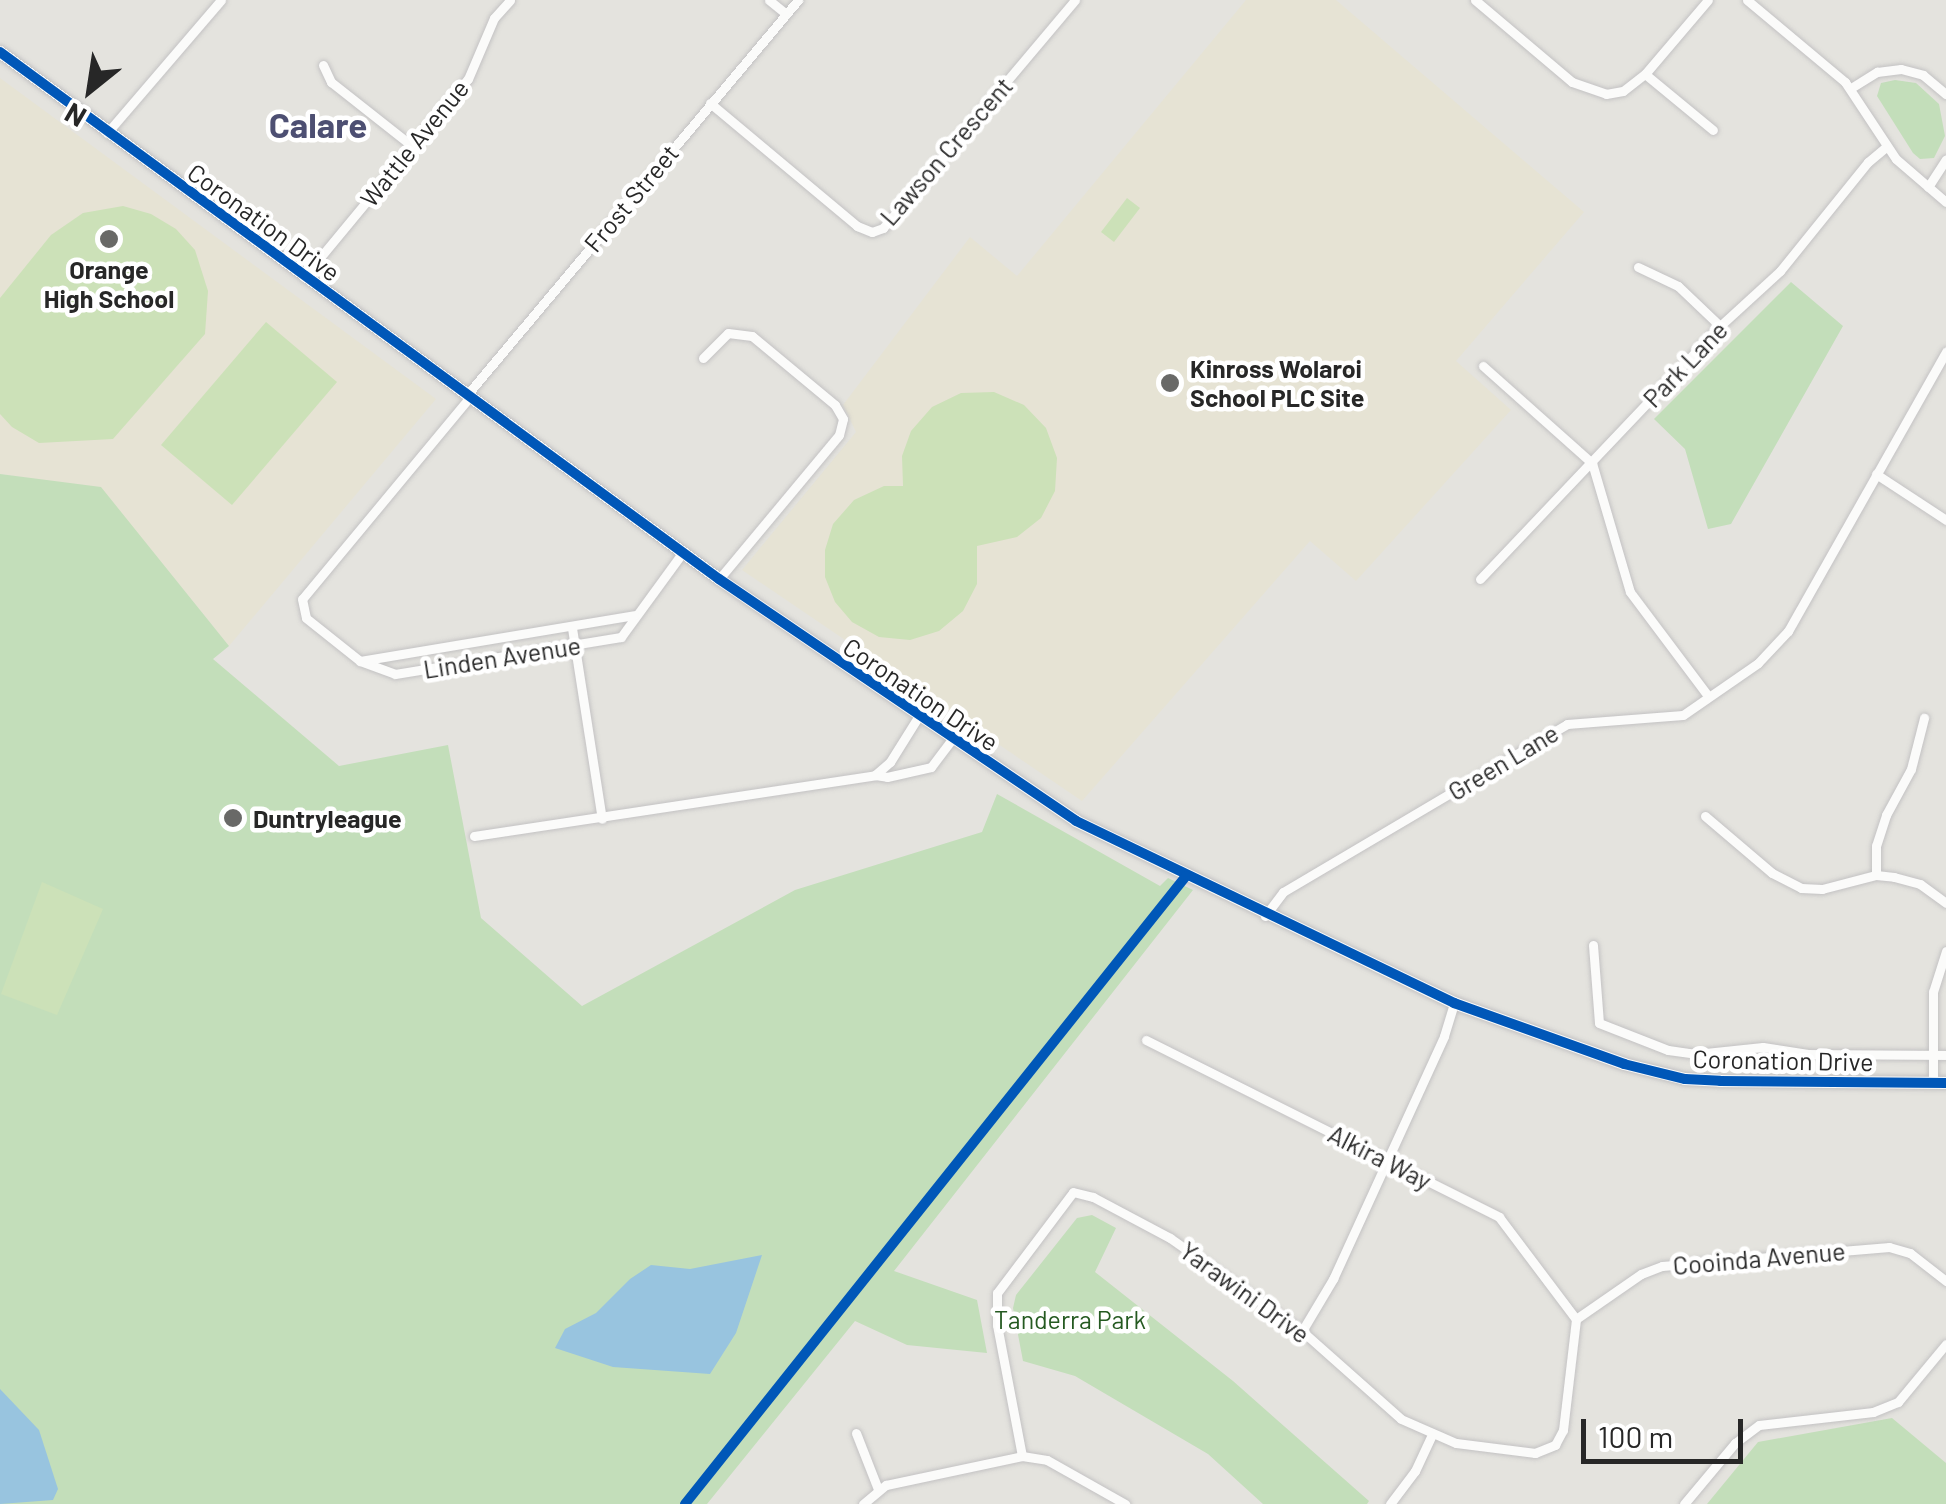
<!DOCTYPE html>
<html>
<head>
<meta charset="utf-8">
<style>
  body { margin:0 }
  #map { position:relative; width:1946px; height:1504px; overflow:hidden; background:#e4e3de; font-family:Barlow,sans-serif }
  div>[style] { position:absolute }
  .education>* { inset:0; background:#e6e3d4 }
  .green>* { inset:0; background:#c3deba }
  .pitch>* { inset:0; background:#cce1b8 }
  .water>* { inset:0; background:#98c4df }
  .roads { filter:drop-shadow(0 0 2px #c3c2c3) drop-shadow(0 0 2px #c3c2c3) }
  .minor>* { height:9px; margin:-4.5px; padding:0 4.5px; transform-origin:4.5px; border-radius:4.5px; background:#fbfbfa }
  .secondary>* { height:12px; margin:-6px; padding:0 6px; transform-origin:6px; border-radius:6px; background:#fbfbfa }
  .cycleway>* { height:10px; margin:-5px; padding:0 5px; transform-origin:5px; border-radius:5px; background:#0057b8 }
  .dots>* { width:28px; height:28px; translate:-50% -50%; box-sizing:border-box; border:5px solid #fff; border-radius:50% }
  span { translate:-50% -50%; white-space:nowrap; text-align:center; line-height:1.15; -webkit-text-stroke:9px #fff; paint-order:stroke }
  .street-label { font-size:25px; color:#272727 }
  .poi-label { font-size:25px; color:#272727; font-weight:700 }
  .left { translate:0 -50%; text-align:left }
  .park-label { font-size:25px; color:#255a21 }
  .district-label { font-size:35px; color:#4d4f72; font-weight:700 }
  .north { position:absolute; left:40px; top:40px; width:100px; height:100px; -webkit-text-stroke:8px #fff; paint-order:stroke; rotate:210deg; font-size:28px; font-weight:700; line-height:40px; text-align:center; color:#272727 }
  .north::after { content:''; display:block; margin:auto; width:35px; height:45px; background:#272727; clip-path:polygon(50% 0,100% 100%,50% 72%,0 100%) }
  .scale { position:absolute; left:1581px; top:1419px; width:162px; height:45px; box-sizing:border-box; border:5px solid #272727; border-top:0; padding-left:12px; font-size:30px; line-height:35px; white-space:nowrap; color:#272727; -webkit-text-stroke:8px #fff; paint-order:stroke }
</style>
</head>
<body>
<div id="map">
  <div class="education">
    <i style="clip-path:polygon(1246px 0,1336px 0,1584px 212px,1456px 361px,1511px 410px,1356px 581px,1310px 541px,1082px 801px,742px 570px,856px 432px,843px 405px,970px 237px,1017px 276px)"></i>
    <i style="clip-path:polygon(0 78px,436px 399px,229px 646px,101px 488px,0 474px)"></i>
  </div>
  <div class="green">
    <i style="clip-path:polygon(1895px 80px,1916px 83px,1939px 104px,1945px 136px,1934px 158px,1920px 159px,1913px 153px,1877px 96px,1881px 83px)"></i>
    <i style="clip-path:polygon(1791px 282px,1843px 326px,1731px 524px,1708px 529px,1685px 449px,1654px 419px)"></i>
    <i style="clip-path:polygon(0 474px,101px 487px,229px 646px,213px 659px,339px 766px,448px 745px,481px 918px,582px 1006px,795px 890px,982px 832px,997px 794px,1160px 886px,1168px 878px,1193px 890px,894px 1271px,977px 1300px,987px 1353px,907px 1345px,855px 1321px,707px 1504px,0 1504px)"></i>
    <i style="clip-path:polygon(1092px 1215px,1116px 1228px,1095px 1272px,1233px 1381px,1369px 1501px,1367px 1504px,1263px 1504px,1208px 1454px,1075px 1376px,1023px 1361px,1013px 1308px,1016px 1295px,1077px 1218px)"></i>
    <i style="clip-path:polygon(1892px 1418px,1946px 1463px,1946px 1504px,1707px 1504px,1758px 1442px)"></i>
  </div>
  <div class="pitch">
    <i style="clip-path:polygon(1127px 198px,1140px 208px,1114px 242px,1101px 232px)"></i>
    <i style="clip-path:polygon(123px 206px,151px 214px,176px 229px,195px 250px,208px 291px,205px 334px,113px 439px,39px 443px,12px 427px,0 414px,0 298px,51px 235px,83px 213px)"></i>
    <i style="clip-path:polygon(266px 322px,337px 382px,232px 505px,161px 445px)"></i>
    <i style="clip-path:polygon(994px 392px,1024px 405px,1046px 428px,1057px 458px,1055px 491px,1041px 518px,1017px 537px,977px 546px,977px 584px,963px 611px,939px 631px,910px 640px,879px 637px,852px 622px,835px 602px,825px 577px,825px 550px,833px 524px,854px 500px,884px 486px,903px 486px,902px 456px,911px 431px,932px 407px,961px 393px)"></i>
    <i style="clip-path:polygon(42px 882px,103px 909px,57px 1015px,1px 994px)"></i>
  </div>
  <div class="water">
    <i style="clip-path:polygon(762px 1255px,736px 1333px,710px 1374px,613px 1367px,555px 1348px,565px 1329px,596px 1313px,630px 1279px,651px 1265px,690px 1269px)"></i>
    <i style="clip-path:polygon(0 1389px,39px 1430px,58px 1489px,53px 1500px,0 1504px)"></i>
  </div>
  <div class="roads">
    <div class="minor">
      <i style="left:769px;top:0;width:22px;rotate:39deg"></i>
      <i style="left:1475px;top:0;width:127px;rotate:40.2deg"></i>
      <i style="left:1572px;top:82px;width:36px;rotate:19deg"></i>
      <i style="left:1606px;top:94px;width:17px;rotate:-10deg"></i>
      <i style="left:1623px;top:91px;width:28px;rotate:-38deg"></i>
      <i style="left:1645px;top:74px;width:97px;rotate:-49.6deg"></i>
      <i style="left:1747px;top:0;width:128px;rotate:39.9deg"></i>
      <i style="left:1845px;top:82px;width:92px;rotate:56.5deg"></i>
      <i style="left:1896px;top:159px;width:66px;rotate:40.7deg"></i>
      <i style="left:323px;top:65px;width:19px;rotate:65deg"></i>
      <i style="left:331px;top:82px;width:103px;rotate:38.3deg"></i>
      <i style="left:1645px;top:74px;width:88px;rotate:39.5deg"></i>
      <i style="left:1851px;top:88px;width:31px;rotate:-32deg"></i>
      <i style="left:1877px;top:72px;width:24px;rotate:-7deg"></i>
      <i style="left:1901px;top:69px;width:23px;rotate:15deg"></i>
      <i style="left:1923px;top:75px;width:30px;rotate:40deg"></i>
      <i style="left:710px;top:103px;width:192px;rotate:39.9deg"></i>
      <i style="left:857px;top:226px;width:16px;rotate:22deg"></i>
      <i style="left:872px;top:232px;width:12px;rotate:-20deg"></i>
      <i style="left:883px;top:228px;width:298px;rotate:-49.9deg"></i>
      <i style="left:107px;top:133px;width:175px;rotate:-49.4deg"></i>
      <i style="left:1928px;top:187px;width:33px;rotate:-57deg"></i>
      <i style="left:1638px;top:267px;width:44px;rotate:25.4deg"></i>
      <i style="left:1678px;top:286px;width:58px;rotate:43.6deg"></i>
      <i style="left:304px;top:277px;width:257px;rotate:-50.4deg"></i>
      <i style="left:468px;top:79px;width:66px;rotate:-66.9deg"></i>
      <i style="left:494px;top:18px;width:24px;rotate:-48deg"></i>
      <i style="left:703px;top:358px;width:35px;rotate:-45deg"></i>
      <i style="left:728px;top:333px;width:24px;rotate:7deg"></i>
      <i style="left:752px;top:336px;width:108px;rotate:39.7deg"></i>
      <i style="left:835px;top:405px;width:16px;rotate:60deg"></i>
      <i style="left:843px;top:419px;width:16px;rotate:104deg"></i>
      <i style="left:839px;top:435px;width:187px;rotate:129.8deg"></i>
      <i style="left:1483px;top:366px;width:146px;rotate:41.7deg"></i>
      <i style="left:1592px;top:463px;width:134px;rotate:73.6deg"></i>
      <i style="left:1630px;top:592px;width:130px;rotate:53.1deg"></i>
      <i style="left:466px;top:396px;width:517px;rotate:-50.02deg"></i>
      <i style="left:469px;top:398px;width:261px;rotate:129.7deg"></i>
      <i style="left:302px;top:599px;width:19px;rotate:78deg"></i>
      <i style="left:306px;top:618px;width:69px;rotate:38.5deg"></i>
      <i style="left:360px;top:661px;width:37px;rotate:20deg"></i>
      <i style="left:395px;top:674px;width:229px;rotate:-9.3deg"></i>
      <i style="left:621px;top:637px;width:105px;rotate:-53.9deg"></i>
      <i style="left:1876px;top:474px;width:84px;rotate:33.3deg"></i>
      <i style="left:1480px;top:579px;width:349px;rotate:-46.5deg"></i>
      <i style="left:1720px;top:326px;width:81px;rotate:-42.5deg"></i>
      <i style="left:1780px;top:271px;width:140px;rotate:-51.1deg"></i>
      <i style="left:1868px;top:162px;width:23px;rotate:-40deg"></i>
      <i style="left:572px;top:628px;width:193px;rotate:81.1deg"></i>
      <i style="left:360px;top:661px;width:278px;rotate:-9.5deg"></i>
      <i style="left:875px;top:775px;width:20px;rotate:-41deg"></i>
      <i style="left:890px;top:762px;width:53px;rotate:-58.1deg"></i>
      <i style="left:1705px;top:816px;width:88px;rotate:40.4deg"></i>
      <i style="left:1772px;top:873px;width:33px;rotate:27deg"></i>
      <i style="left:1801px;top:888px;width:21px;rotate:3deg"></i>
      <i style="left:1822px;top:889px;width:56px;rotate:-14.5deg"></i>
      <i style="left:1876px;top:875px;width:18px;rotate:6deg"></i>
      <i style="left:1894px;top:877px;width:27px;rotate:15deg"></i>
      <i style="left:1920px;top:884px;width:32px;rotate:36deg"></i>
      <i style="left:474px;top:836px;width:406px;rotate:-8.6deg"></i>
      <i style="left:875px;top:775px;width:12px;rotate:9deg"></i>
      <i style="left:887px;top:777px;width:45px;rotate:-12.8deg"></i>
      <i style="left:931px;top:767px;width:35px;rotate:-53deg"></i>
      <i style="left:1876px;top:875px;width:29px;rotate:-90deg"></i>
      <i style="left:1876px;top:846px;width:33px;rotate:-72deg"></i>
      <i style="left:1886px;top:815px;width:52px;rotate:-61.5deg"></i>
      <i style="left:1911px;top:769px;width:53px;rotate:-75.7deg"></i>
      <i style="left:1265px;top:916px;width:30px;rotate:-53deg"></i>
      <i style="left:1283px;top:892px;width:330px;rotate:-30.6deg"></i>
      <i style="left:1567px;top:724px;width:116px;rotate:-4.4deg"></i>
      <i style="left:1683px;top:715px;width:91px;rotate:-34.7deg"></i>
      <i style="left:1758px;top:663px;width:44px;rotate:-46.8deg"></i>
      <i style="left:1788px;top:631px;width:321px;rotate:-60.5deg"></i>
      <i style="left:1593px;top:945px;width:78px;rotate:85.6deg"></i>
      <i style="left:1599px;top:1023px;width:74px;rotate:21.4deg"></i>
      <i style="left:1668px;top:1050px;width:28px;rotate:8deg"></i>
      <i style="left:1696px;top:1054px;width:67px;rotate:-6deg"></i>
      <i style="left:1763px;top:1047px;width:47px;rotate:8.7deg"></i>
      <i style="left:1809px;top:1054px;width:137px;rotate:0.4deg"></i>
      <i style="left:1146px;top:1040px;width:395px;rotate:26.6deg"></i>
      <i style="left:1499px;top:1217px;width:128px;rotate:53deg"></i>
      <i style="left:1933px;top:1082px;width:90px;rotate:-90deg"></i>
      <i style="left:1933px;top:992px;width:43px;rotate:-72.4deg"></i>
      <i style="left:1576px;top:1319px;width:79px;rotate:-34.7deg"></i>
      <i style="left:1641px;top:1274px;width:22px;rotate:-21deg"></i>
      <i style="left:1662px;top:1266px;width:228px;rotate:-4.8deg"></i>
      <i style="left:1889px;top:1247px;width:22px;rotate:16deg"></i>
      <i style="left:1910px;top:1253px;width:46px;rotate:37.9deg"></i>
      <i style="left:1302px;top:1331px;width:61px;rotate:-59.2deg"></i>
      <i style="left:1333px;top:1279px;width:267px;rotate:-65.4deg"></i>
      <i style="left:1444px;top:1036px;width:34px;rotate:-73deg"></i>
      <i style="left:856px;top:1433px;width:60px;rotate:68.6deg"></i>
      <i style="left:1022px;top:1456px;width:133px;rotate:-100.8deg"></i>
      <i style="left:997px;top:1325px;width:32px;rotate:-90deg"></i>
      <i style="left:997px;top:1293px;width:126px;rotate:-53deg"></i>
      <i style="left:1073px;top:1192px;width:21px;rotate:14deg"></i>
      <i style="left:1093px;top:1197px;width:87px;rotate:28deg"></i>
      <i style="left:1170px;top:1238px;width:161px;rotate:35.2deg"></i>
      <i style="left:1302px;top:1331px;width:132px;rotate:41.6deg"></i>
      <i style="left:1401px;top:1419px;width:60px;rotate:23.6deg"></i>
      <i style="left:1456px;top:1443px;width:80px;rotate:7.2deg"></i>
      <i style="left:1535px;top:1453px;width:22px;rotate:-22deg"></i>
      <i style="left:1555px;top:1445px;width:17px;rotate:-62deg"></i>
      <i style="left:1563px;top:1430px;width:112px;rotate:-83.3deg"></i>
      <i style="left:863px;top:1504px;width:30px;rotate:-40deg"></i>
      <i style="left:886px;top:1485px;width:139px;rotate:-12deg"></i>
      <i style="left:1022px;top:1456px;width:25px;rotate:9deg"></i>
      <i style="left:1047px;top:1460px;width:90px;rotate:29.4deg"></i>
      <i style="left:1390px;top:1504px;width:41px;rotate:-52.9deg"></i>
      <i style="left:1415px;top:1471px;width:40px;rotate:-65deg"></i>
      <i style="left:1684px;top:1504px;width:80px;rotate:-50.1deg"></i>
      <i style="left:1735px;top:1443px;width:30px;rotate:-37deg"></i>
      <i style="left:1759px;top:1425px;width:115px;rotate:-6.5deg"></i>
      <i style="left:1873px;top:1412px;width:27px;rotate:-22deg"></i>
      <i style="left:1898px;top:1402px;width:75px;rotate:-50.4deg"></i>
    </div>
    <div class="secondary">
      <i style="left:0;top:52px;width:891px;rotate:36.24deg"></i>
      <i style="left:719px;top:579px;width:431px;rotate:34.1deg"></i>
      <i style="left:1076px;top:821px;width:420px;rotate:25.7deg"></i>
      <i style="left:1454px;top:1003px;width:181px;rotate:19.7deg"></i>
      <i style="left:1624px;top:1064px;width:63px;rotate:13.8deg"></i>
      <i style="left:1685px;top:1079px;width:35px;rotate:3deg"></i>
      <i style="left:1720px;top:1081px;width:226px;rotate:0.5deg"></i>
    </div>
  </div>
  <div class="cycleway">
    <i style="left:0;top:52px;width:891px;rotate:36.24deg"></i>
    <i style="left:719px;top:579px;width:431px;rotate:34.1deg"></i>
    <i style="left:1076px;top:821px;width:420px;rotate:25.7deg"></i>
    <i style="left:1454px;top:1003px;width:181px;rotate:19.7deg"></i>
    <i style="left:1624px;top:1064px;width:63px;rotate:13.8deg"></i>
    <i style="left:1685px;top:1079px;width:35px;rotate:3deg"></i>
    <i style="left:1720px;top:1081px;width:226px;rotate:0.5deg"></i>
    <i style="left:685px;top:1504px;width:803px;rotate:-51.42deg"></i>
  </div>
  <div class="dots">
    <i style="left:109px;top:239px;background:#696967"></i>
    <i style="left:1170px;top:383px;background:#696967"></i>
    <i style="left:233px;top:818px;background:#696967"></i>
  </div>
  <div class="street-label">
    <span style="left:414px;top:143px;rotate:-51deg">Wattle Avenue</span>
    <span style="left:946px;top:151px;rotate:-49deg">Lawson Crescent</span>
    <span style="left:631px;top:198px;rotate:-50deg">Frost Street</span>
    <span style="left:264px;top:222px;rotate:36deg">Coronation Drive</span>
    <span style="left:1685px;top:364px;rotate:-46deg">Park Lane</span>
    <span style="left:502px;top:657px;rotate:-9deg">Linden Avenue</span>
    <span style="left:921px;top:694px;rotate:34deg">Coronation Drive</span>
    <span style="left:1503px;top:762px;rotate:-31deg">Green Lane</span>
    <span style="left:1783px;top:1060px;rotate:1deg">Coronation Drive</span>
    <span style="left:1380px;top:1157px;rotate:27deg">Alkira Way</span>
    <span style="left:1759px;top:1258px;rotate:-5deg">Cooinda Avenue</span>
    <span style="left:1245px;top:1292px;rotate:36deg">Yarawini Drive</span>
  </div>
  <div class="poi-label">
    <span style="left:109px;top:284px">Orange<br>High School</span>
    <span class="left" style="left:1190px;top:383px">Kinross Wolaroi<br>School PLC Site</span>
    <span class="left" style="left:253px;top:818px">Duntryleague</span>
  </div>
  <div class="park-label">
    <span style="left:1070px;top:1319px">Tanderra Park</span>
  </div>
  <div class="district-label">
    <span style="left:318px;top:124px">Calare</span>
  </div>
  <div class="north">N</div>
  <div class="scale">100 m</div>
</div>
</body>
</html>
